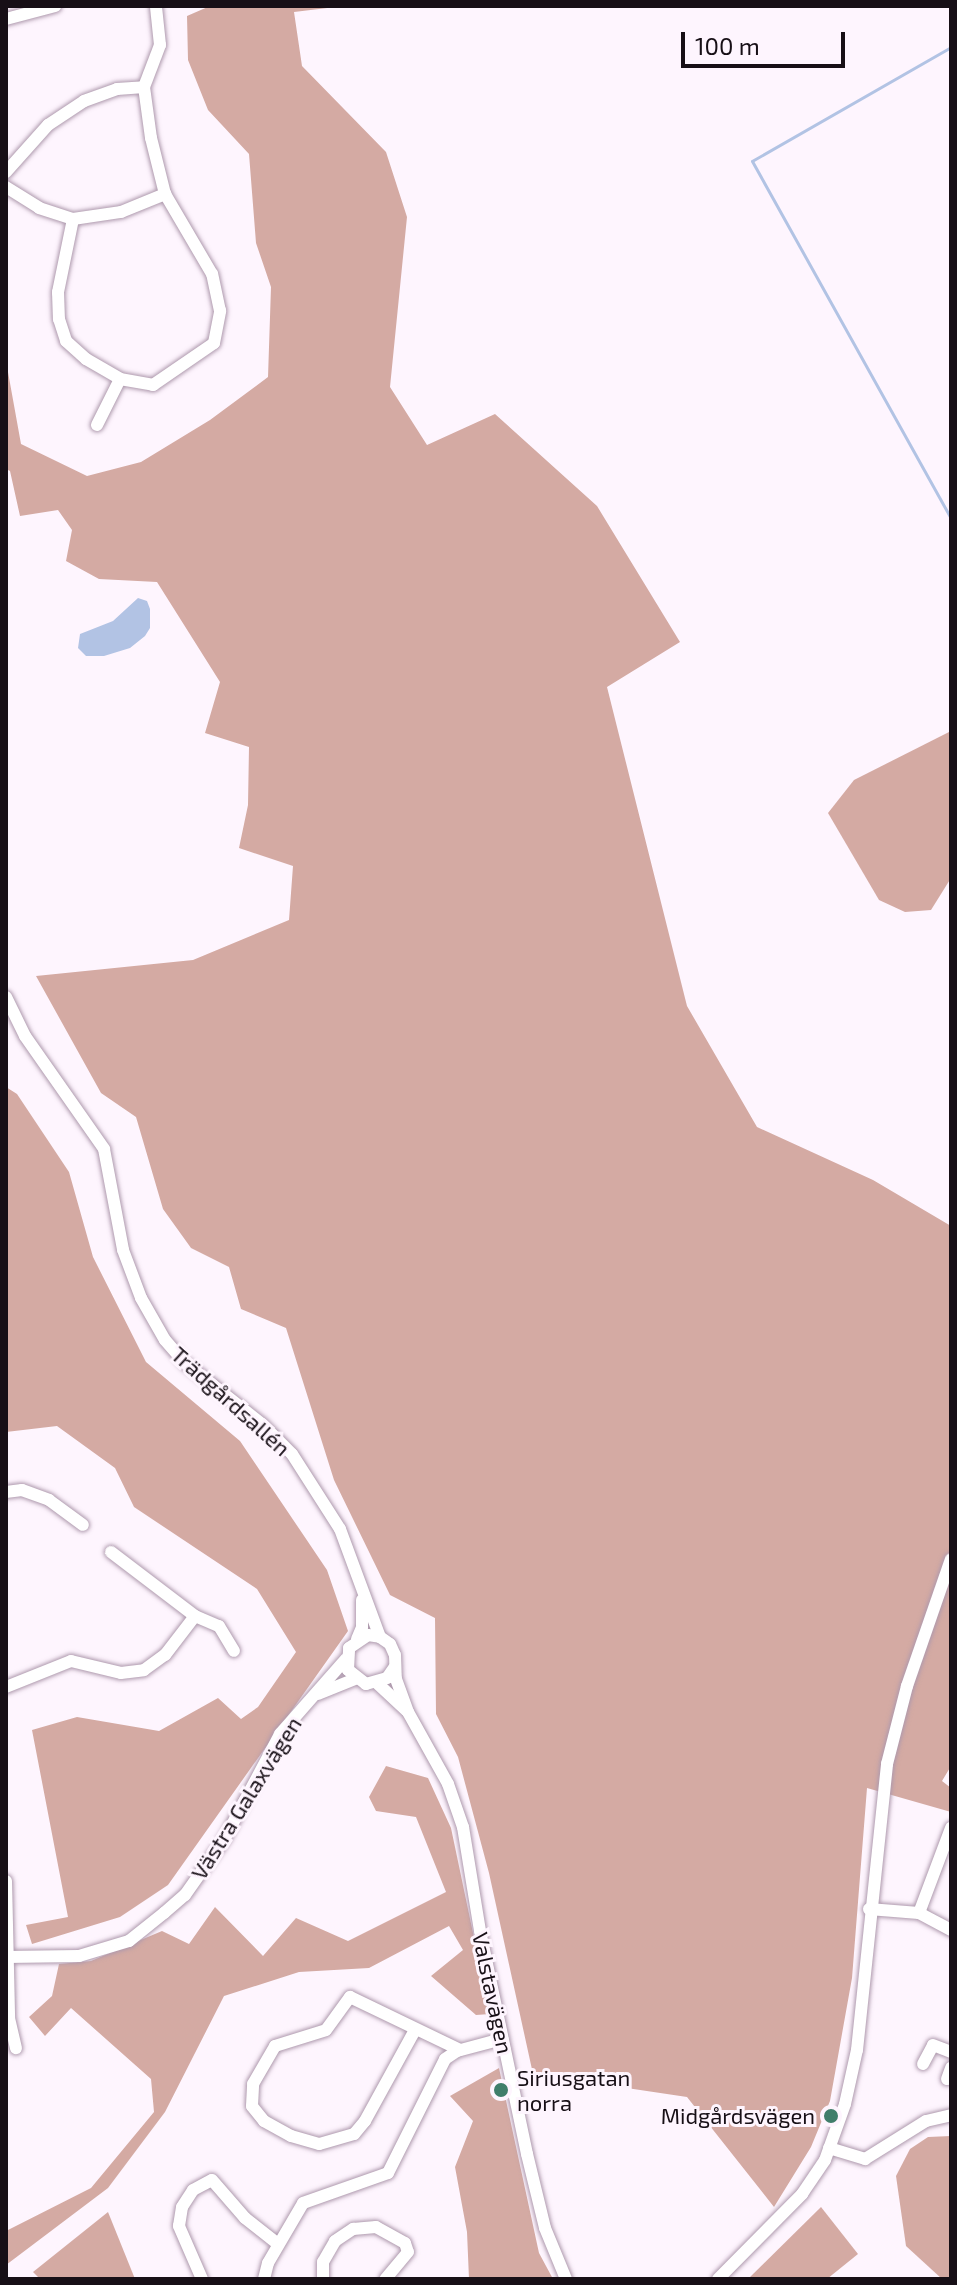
<!DOCTYPE html>
<html>
<head>
<meta charset="utf-8">
<style>
  body { margin:0 }
  #map { position:relative; width:957px; height:2285px; overflow:hidden; background:#fef5fe; font-family:"Exo 2",sans-serif }
  div>[style] { position:absolute }
  .forest>* { inset:0; background:#d4aaa3 }
  .water>* { inset:0; background:#b2c3e4 }
  .stream>* { height:3px; margin:-1.5px; padding:0 1.5px; transform-origin:1.5px; border-radius:1.5px; background:#b2c3e4 }
  .roads { filter:drop-shadow(0 0 2px #ae99ad) drop-shadow(0 0 2px #ae99ad) }
  .minor>* { height:12px; margin:-6px; padding:0 6px; transform-origin:6px; border-radius:6px; background:#fff }
  .dots>* { width:22px; height:22px; translate:-50% -50%; box-sizing:border-box; border:4px solid #fef5fe; border-radius:50% }
  span { translate:-50% -50%; white-space:nowrap; text-align:center; line-height:1.15; -webkit-text-stroke:6px #fef5fe; paint-order:stroke }
  .street-label { font-size:22px; color:#170f16 }
  .poi-label { font-size:22px; color:#170f16 }
  .left { translate:0 -50%; text-align:left }
  .right { translate:-100% -50%; text-align:right }
  .frame { position:absolute; inset:0; border:8px solid #170f16; pointer-events:none }
  .scale { position:absolute; left:681px; top:32px; width:164px; height:36px; box-sizing:border-box; border:4px solid #170f16; border-top:0; padding-left:10px; font-size:24px; line-height:28px; white-space:nowrap; color:#170f16; -webkit-text-stroke:6px #fef5fe; paint-order:stroke }
</style>
</head>
<body>
<div id="map">
  <div class="forest">
    <i style="clip-path:polygon(210px 6px,344px 6px,294px 12px,302px 66px,386px 152px,407px 217px,390px 387px,427px 445px,495px 414px,597px 506px,680px 642px,607px 687px,687px 1006px,757px 1127px,873px 1180px,951px 1226px,951px 1766px,942px 1781px,951px 1788px,951px 1812px,867px 1788px,852px 1978px,830px 2101px,811px 2147px,774px 2207px,687px 2097px,533px 2074px,489px 1873px,458px 1757px,436px 1714px,435px 1618px,390px 1595px,334px 1480px,286px 1328px,241px 1309px,229px 1267px,191px 1248px,163px 1209px,136px 1117px,101px 1093px,36px 976px,193px 960px,289px 920px,293px 866px,239px 848px,248px 805px,249px 747px,205px 733px,220px 682px,157px 582px,99px 579px,66px 561px,72px 530px,58px 510px,20px 516px,10px 471px,6px 469px,6px 361px,21px 444px,87px 476px,141px 462px,210px 420px,268px 377px,271px 287px,256px 243px,249px 154px,208px 110px,188px 60px,187px 16px)"></i>
    <i style="clip-path:polygon(951px 731px,951px 878px,931px 910px,905px 912px,879px 900px,828px 813px,854px 780px)"></i>
    <i style="clip-path:polygon(6px 1087px,17px 1094px,69px 1172px,93px 1257px,146px 1362px,240px 1441px,327px 1570px,348px 1631px,168px 1885px,120px 1917px,32px 1944px,26px 1925px,68px 1917px,32px 1730px,77px 1717px,159px 1731px,218px 1698px,241px 1719px,258px 1707px,296px 1652px,257px 1589px,134px 1507px,115px 1468px,57px 1426px,6px 1432px)"></i>
    <i style="clip-path:polygon(386px 1766px,428px 1778px,451px 1828px,490px 2014px,476px 2015px,431px 1976px,463px 1950px,449px 1926px,369px 1968px,299px 1972px,224px 1996px,165px 2112px,108px 2188px,6px 2265px,6px 2231px,91px 2188px,154px 2112px,151px 2079px,71px 2008px,45px 2036px,29px 2017px,52px 1996px,59px 1964px,91px 1961px,162px 1931px,189px 1944px,215px 1907px,263px 1956px,296px 1918px,348px 1941px,446px 1892px,416px 1817px,376px 1811px,369px 1797px)"></i>
    <i style="clip-path:polygon(499px 2068px,539px 2253px,553px 2279px,469px 2279px,467px 2232px,455px 2167px,473px 2121px,450px 2096px)"></i>
    <i style="clip-path:polygon(951px 2136px,951px 2279px,942px 2279px,906px 2246px,896px 2176px,910px 2149px,928px 2137px)"></i>
    <i style="clip-path:polygon(821px 2207px,858px 2254px,827px 2279px,748px 2279px)"></i>
    <i style="clip-path:polygon(108px 2212px,135px 2279px,40px 2279px,33px 2272px)"></i>
  </div>
  <div class="water">
    <i style="clip-path:polygon(138px 598px,147px 601px,150px 609px,150px 628px,145px 636px,130px 648px,104px 656px,86px 656px,78px 648px,80px 634px,113px 621px)"></i>
  </div>
  <div class="stream">
    <i style="left:951px;top:47px;width:229px;rotate:150.2deg"></i>
    <i style="left:752px;top:161px;width:409px;rotate:60.9deg"></i>
  </div>
  <div class="roads">
    <div class="minor">
      <i style="left:6px;top:19px;width:51px;rotate:-14.9deg"></i>
      <i style="left:6px;top:172px;width:63px;rotate:-48.2deg"></i>
      <i style="left:48px;top:125px;width:43px;rotate:-33.7deg"></i>
      <i style="left:84px;top:101px;width:35px;rotate:-20deg"></i>
      <i style="left:117px;top:89px;width:27px;rotate:-4deg"></i>
      <i style="left:6px;top:187px;width:39px;rotate:32deg"></i>
      <i style="left:39px;top:208px;width:36px;rotate:18deg"></i>
      <i style="left:73px;top:219px;width:49px;rotate:-8.3deg"></i>
      <i style="left:121px;top:212px;width:48px;rotate:-22.2deg"></i>
      <i style="left:73px;top:219px;width:75px;rotate:101.6deg"></i>
      <i style="left:58px;top:292px;width:27px;rotate:88deg"></i>
      <i style="left:59px;top:319px;width:23px;rotate:72deg"></i>
      <i style="left:66px;top:341px;width:27px;rotate:42deg"></i>
      <i style="left:86px;top:359px;width:39px;rotate:30deg"></i>
      <i style="left:120px;top:379px;width:34px;rotate:10deg"></i>
      <i style="left:153px;top:385px;width:74px;rotate:-34.5deg"></i>
      <i style="left:214px;top:343px;width:33px;rotate:-79deg"></i>
      <i style="left:220px;top:311px;width:38px;rotate:-102deg"></i>
      <i style="left:212px;top:274px;width:93px;rotate:-120.4deg"></i>
      <i style="left:165px;top:194px;width:58px;rotate:-104deg"></i>
      <i style="left:151px;top:138px;width:51px;rotate:-97.8deg"></i>
      <i style="left:144px;top:87px;width:45px;rotate:-69.1deg"></i>
      <i style="left:160px;top:45px;width:39px;rotate:-96deg"></i>
      <i style="left:97px;top:425px;width:51px;rotate:-63.4deg"></i>
      <i style="left:6px;top:997px;width:43px;rotate:64deg"></i>
      <i style="left:25px;top:1036px;width:138px;rotate:55deg"></i>
      <i style="left:104px;top:1149px;width:103px;rotate:79.3deg"></i>
      <i style="left:123px;top:1250px;width:51px;rotate:69.4deg"></i>
      <i style="left:141px;top:1298px;width:48px;rotate:60.3deg"></i>
      <i style="left:165px;top:1340px;width:30px;rotate:49deg"></i>
      <i style="left:185px;top:1363px;width:98px;rotate:38.4deg"></i>
      <i style="left:262px;top:1424px;width:42px;rotate:45deg"></i>
      <i style="left:292px;top:1454px;width:89px;rotate:57.4deg"></i>
      <i style="left:340px;top:1529px;width:115px;rotate:69.7deg"></i>
      <i style="left:6px;top:1492px;width:16px;rotate:-7deg"></i>
      <i style="left:22px;top:1490px;width:29px;rotate:20deg"></i>
      <i style="left:49px;top:1500px;width:42px;rotate:36.3deg"></i>
      <i style="left:111px;top:1552px;width:106px;rotate:37.3deg"></i>
      <i style="left:357px;top:1639px;width:13px;rotate:-67deg"></i>
      <i style="left:362px;top:1627px;width:27px;rotate:-90deg"></i>
      <i style="left:394px;top:1668px;width:12px;rotate:125deg"></i>
      <i style="left:387px;top:1678px;width:22px;rotate:164deg"></i>
      <i style="left:366px;top:1684px;width:23px;rotate:-142deg"></i>
      <i style="left:348px;top:1670px;width:22px;rotate:-87deg"></i>
      <i style="left:349px;top:1648px;width:23px;rotate:-34deg"></i>
      <i style="left:368px;top:1635px;width:12px;rotate:9deg"></i>
      <i style="left:380px;top:1637px;width:12px;rotate:35deg"></i>
      <i style="left:390px;top:1644px;width:12px;rotate:66deg"></i>
      <i style="left:395px;top:1655px;width:24px;rotate:88deg"></i>
      <i style="left:396px;top:1679px;width:35px;rotate:70deg"></i>
      <i style="left:408px;top:1712px;width:82px;rotate:60.9deg"></i>
      <i style="left:448px;top:1784px;width:46px;rotate:70.8deg"></i>
      <i style="left:463px;top:1827px;width:105px;rotate:80.7deg"></i>
      <i style="left:480px;top:1931px;width:228px;rotate:78.1deg"></i>
      <i style="left:527px;top:2154px;width:76px;rotate:76.3deg"></i>
      <i style="left:545px;top:2228px;width:55px;rotate:67.6deg"></i>
      <i style="left:377px;top:1683px;width:40px;rotate:43deg"></i>
      <i style="left:6px;top:1687px;width:70px;rotate:-21.8deg"></i>
      <i style="left:71px;top:1661px;width:51px;rotate:13.5deg"></i>
      <i style="left:121px;top:1673px;width:23px;rotate:-7deg"></i>
      <i style="left:144px;top:1670px;width:26px;rotate:-36deg"></i>
      <i style="left:165px;top:1655px;width:49px;rotate:-52.4deg"></i>
      <i style="left:195px;top:1616px;width:26px;rotate:23deg"></i>
      <i style="left:219px;top:1626px;width:29px;rotate:59deg"></i>
      <i style="left:318px;top:1694px;width:40px;rotate:-22deg"></i>
      <i style="left:6px;top:1881px;width:137px;rotate:88.7deg"></i>
      <i style="left:9px;top:2018px;width:31px;rotate:77deg"></i>
      <i style="left:869px;top:1909px;width:50px;rotate:4.6deg"></i>
      <i style="left:919px;top:1913px;width:91px;rotate:-69.4deg"></i>
      <i style="left:919px;top:1913px;width:36px;rotate:28deg"></i>
      <i style="left:6px;top:1957px;width:73px;rotate:-0.8deg"></i>
      <i style="left:79px;top:1956px;width:52px;rotate:-16.7deg"></i>
      <i style="left:129px;top:1941px;width:45px;rotate:-38.7deg"></i>
      <i style="left:164px;top:1913px;width:28px;rotate:-41deg"></i>
      <i style="left:185px;top:1895px;width:70px;rotate:-54.9deg"></i>
      <i style="left:225px;top:1838px;width:118px;rotate:-62.1deg"></i>
      <i style="left:280px;top:1734px;width:100px;rotate:-48.7deg"></i>
      <i style="left:415px;top:2030px;width:104px;rotate:118.8deg"></i>
      <i style="left:365px;top:2121px;width:17px;rotate:130deg"></i>
      <i style="left:354px;top:2134px;width:36px;rotate:164deg"></i>
      <i style="left:319px;top:2144px;width:29px;rotate:-164deg"></i>
      <i style="left:291px;top:2136px;width:31px;rotate:-151deg"></i>
      <i style="left:264px;top:2121px;width:19px;rotate:-129deg"></i>
      <i style="left:252px;top:2106px;width:22px;rotate:-87deg"></i>
      <i style="left:253px;top:2084px;width:44px;rotate:-59.9deg"></i>
      <i style="left:275px;top:2046px;width:53px;rotate:-17.4deg"></i>
      <i style="left:326px;top:2030px;width:41px;rotate:-54deg"></i>
      <i style="left:350px;top:1997px;width:122px;rotate:25.7deg"></i>
      <i style="left:923px;top:2064px;width:21px;rotate:-62deg"></i>
      <i style="left:933px;top:2045px;width:19px;rotate:21deg"></i>
      <i style="left:947px;top:2079px;width:12px;rotate:-70deg"></i>
      <i style="left:829px;top:2148px;width:38px;rotate:17deg"></i>
      <i style="left:865px;top:2159px;width:72px;rotate:-31.9deg"></i>
      <i style="left:926px;top:2121px;width:26px;rotate:-13deg"></i>
      <i style="left:202px;top:2279px;width:58px;rotate:-113.5deg"></i>
      <i style="left:179px;top:2226px;width:19px;rotate:-81deg"></i>
      <i style="left:182px;top:2207px;width:20px;rotate:-57deg"></i>
      <i style="left:193px;top:2190px;width:21px;rotate:-28deg"></i>
      <i style="left:212px;top:2180px;width:50px;rotate:49deg"></i>
      <i style="left:245px;top:2218px;width:42px;rotate:38.2deg"></i>
      <i style="left:264px;top:2279px;width:16px;rotate:-76deg"></i>
      <i style="left:268px;top:2263px;width:69px;rotate:-59.7deg"></i>
      <i style="left:303px;top:2203px;width:90px;rotate:-19.4deg"></i>
      <i style="left:388px;top:2173px;width:127px;rotate:-63.4deg"></i>
      <i style="left:445px;top:2059px;width:14px;rotate:-34deg"></i>
      <i style="left:457px;top:2051px;width:47px;rotate:-14.9deg"></i>
      <i style="left:323px;top:2279px;width:17px;rotate:-90deg"></i>
      <i style="left:323px;top:2262px;width:24px;rotate:-60deg"></i>
      <i style="left:335px;top:2241px;width:22px;rotate:-34deg"></i>
      <i style="left:353px;top:2229px;width:23px;rotate:-5deg"></i>
      <i style="left:376px;top:2227px;width:33px;rotate:29deg"></i>
      <i style="left:405px;top:2243px;width:9px;rotate:72deg"></i>
      <i style="left:408px;top:2252px;width:35px;rotate:130deg"></i>
      <i style="left:718px;top:2279px;width:120px;rotate:-45.3deg"></i>
      <i style="left:802px;top:2194px;width:41px;rotate:-55.9deg"></i>
      <i style="left:825px;top:2160px;width:59px;rotate:-70.3deg"></i>
      <i style="left:845px;top:2104px;width:55px;rotate:-77.5deg"></i>
      <i style="left:857px;top:2050px;width:288px;rotate:-84deg"></i>
      <i style="left:887px;top:1764px;width:81px;rotate:-75.6deg"></i>
      <i style="left:907px;top:1686px;width:134px;rotate:-70.9deg"></i>
    </div>
  </div>
  <div class="dots">
    <i style="left:501px;top:2090px;background:#407e6a"></i>
    <i style="left:831px;top:2116px;background:#407e6a"></i>
  </div>
  <div class="street-label">
    <span style="left:231px;top:1401px;rotate:42deg">Trädgårdsallén</span>
    <span style="left:246px;top:1798px;rotate:-58deg">Västra Galaxvägen</span>
    <span style="left:493px;top:1993px;rotate:78deg">Valstavägen</span>
  </div>
  <div class="poi-label">
    <span class="left" style="left:517px;top:2090px">Siriusgatan<br>norra</span>
    <span class="right" style="left:815px;top:2116px">Midgårdsvägen</span>
  </div>
  <div class="frame"></div>
  <div class="scale">100 m</div>
</div>
</body>
</html>
